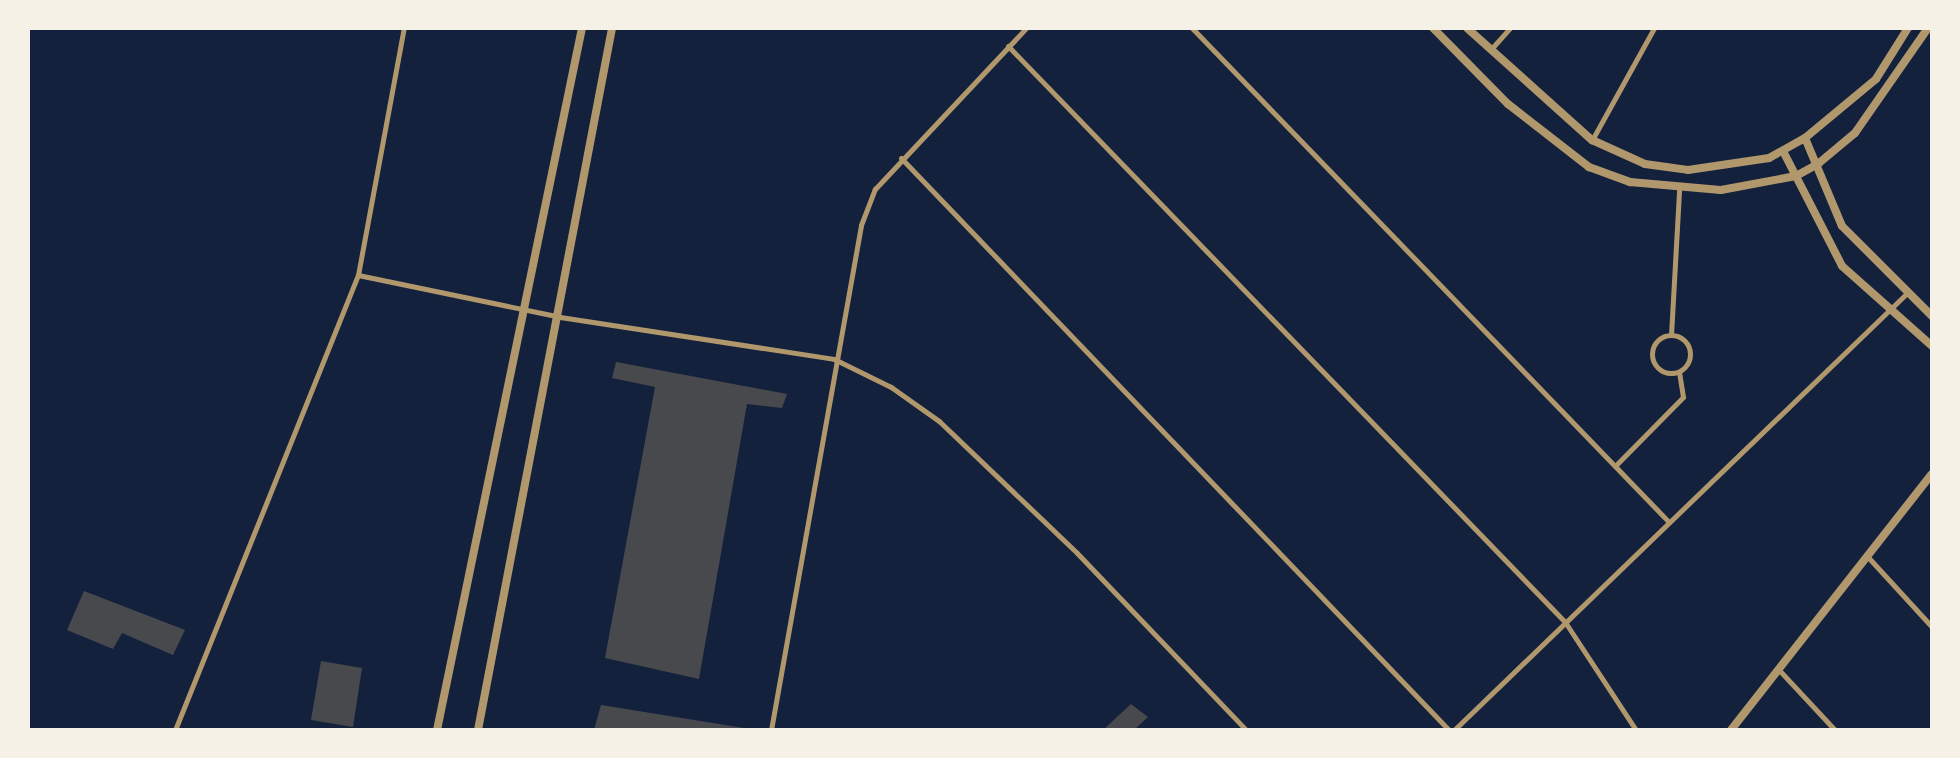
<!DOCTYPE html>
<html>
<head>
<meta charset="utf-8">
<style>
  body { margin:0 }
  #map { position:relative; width:1960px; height:758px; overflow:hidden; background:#14213d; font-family:Quicksand,sans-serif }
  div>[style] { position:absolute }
  .building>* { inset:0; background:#48494c }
  .minor>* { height:5px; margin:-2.5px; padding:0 2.5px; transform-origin:2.5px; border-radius:2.5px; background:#b1986c }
  .minor>.ring { margin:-2.5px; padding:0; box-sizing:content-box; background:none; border:5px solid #b1986c; border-radius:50% }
  .tertiary>* { height:8px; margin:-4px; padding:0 4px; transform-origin:4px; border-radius:4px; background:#b1986c }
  span { translate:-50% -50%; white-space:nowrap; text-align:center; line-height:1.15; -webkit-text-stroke:8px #f6f1e7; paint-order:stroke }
  .frame { position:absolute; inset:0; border:30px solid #f6f1e7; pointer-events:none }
</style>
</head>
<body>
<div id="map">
  <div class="building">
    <i style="clip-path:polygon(616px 362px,787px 394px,782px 408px,747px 404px,699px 679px,605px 658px,655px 387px,612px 378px)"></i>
    <i style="clip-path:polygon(84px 591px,185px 630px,173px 655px,122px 633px,113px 649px,67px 630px)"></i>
    <i style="clip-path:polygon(321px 661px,362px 668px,353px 727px,311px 720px)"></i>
    <i style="clip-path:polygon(1131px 704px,1148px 717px,1134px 730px,1103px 730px)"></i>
    <i style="clip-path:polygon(601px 705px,744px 728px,744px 730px,594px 730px)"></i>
  </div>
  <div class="minor">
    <i style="left:1192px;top:28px;width:684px;rotate:46.01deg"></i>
    <i style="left:1008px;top:46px;width:801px;rotate:45.96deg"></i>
    <i style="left:1565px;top:622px;width:129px;rotate:56.7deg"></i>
    <i style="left:1492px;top:48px;width:27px;rotate:-48deg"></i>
    <i style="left:1592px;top:140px;width:128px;rotate:-61deg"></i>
    <i style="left:901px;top:158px;width:792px;rotate:46.23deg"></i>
    <i style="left:358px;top:275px;width:206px;rotate:11.7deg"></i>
    <i style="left:560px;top:317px;width:277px;rotate:8.7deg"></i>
    <i style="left:834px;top:359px;width:64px;rotate:26.2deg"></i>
    <i style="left:891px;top:387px;width:59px;rotate:35.3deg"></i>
    <i style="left:939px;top:421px;width:191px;rotate:43.7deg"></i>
    <i style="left:1077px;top:553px;width:245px;rotate:46.3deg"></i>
    <i style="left:1671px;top:335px;width:145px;rotate:-86.8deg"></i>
    <i class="ring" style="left:1652px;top:335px;width:33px;height:33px"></i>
    <i style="left:1615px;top:466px;width:97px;rotate:-45.4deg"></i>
    <i style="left:1683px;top:397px;width:25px;rotate:-99deg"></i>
    <i style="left:1867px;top:556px;width:96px;rotate:47.5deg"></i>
    <i style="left:1779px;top:670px;width:82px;rotate:47deg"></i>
    <i style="left:175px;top:730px;width:490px;rotate:-68.1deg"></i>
    <i style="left:358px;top:275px;width:251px;rotate:-79.5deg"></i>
    <i style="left:771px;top:730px;width:513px;rotate:-79.89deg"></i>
    <i style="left:861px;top:225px;width:39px;rotate:-69deg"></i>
    <i style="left:875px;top:189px;width:221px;rotate:-46.8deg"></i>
    <i style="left:1454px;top:730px;width:628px;rotate:-43.97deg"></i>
  </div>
  <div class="tertiary">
    <i style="left:1433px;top:28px;width:107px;rotate:45.4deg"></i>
    <i style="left:1508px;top:104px;width:103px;rotate:37.9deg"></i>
    <i style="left:1589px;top:167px;width:44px;rotate:20.1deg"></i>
    <i style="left:1630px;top:182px;width:91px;rotate:5deg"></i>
    <i style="left:1721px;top:190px;width:76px;rotate:-10.6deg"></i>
    <i style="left:1796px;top:176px;width:26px;rotate:-29deg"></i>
    <i style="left:1819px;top:163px;width:47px;rotate:-39.8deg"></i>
    <i style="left:1855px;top:133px;width:128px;rotate:-55.2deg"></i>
    <i style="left:1467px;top:28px;width:168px;rotate:41.9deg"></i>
    <i style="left:1592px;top:140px;width:58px;rotate:24.4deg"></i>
    <i style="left:1645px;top:164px;width:43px;rotate:7.9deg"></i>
    <i style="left:1688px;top:170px;width:82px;rotate:-8.4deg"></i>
    <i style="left:1769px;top:158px;width:41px;rotate:-29.1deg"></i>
    <i style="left:1805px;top:138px;width:92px;rotate:-39.7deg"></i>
    <i style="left:1876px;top:79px;width:60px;rotate:-57.9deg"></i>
    <i style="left:1805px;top:138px;width:95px;rotate:67.2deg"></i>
    <i style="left:1842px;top:226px;width:127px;rotate:45deg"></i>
    <i style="left:1783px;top:151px;width:129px;rotate:62.8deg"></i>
    <i style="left:1842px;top:266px;width:120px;rotate:41.6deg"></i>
    <i style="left:437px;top:730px;width:717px;rotate:-78.33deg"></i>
    <i style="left:478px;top:730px;width:715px;rotate:-79.19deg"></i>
    <i style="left:1731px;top:730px;width:325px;rotate:-51.9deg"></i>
  </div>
  <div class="frame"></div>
</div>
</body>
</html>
